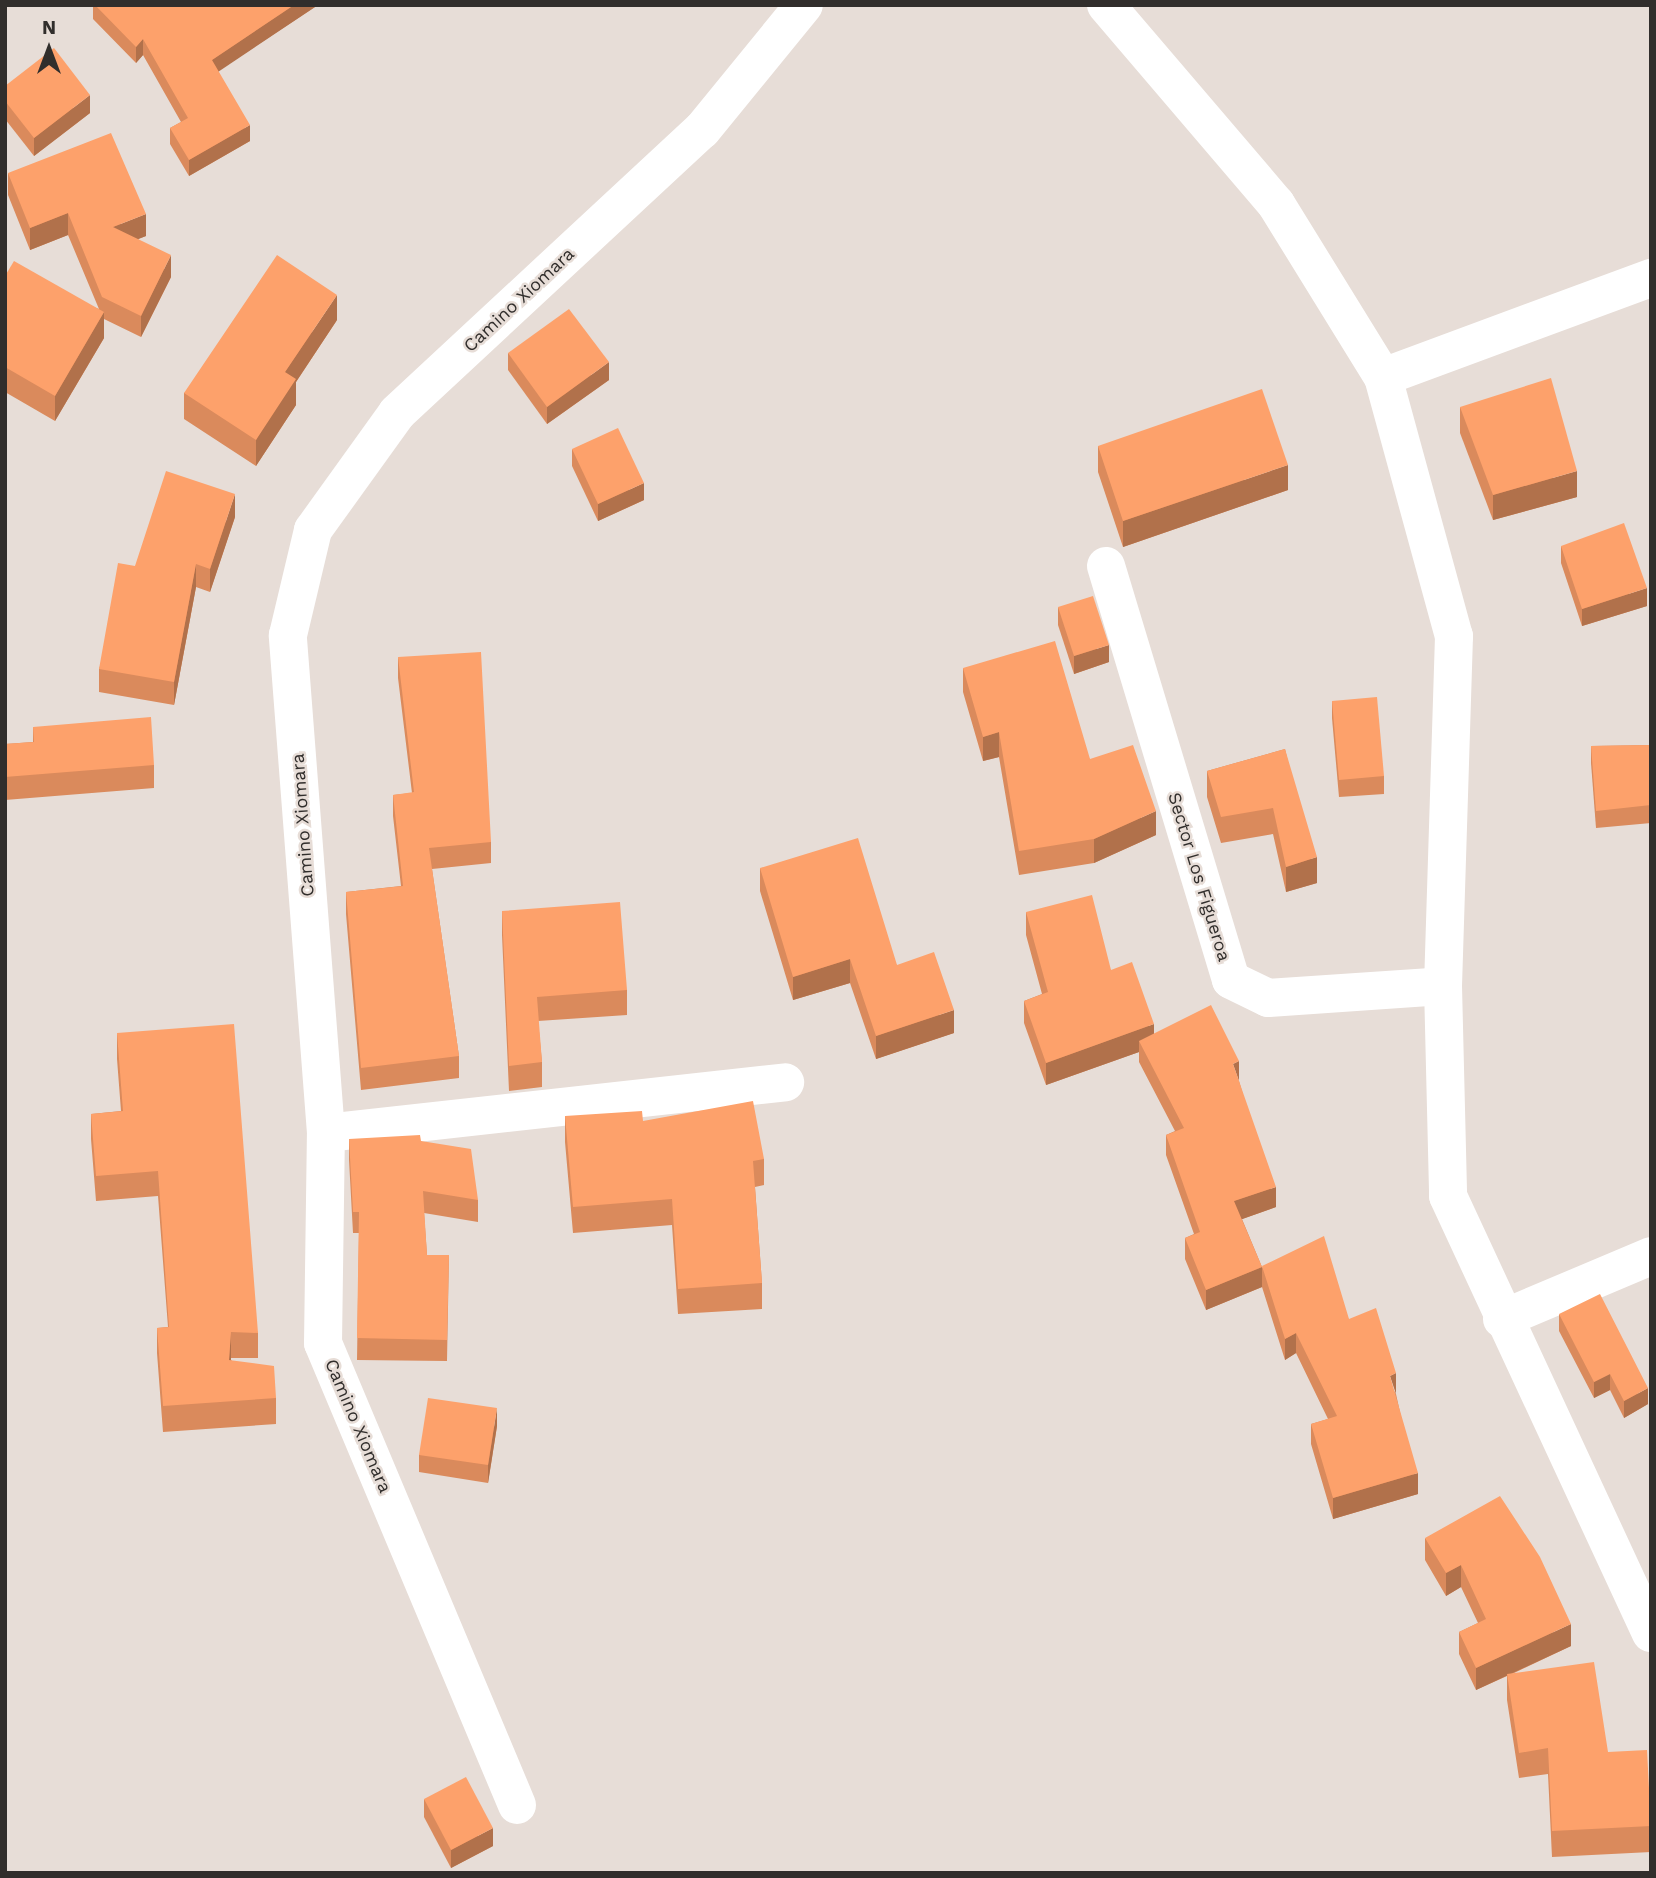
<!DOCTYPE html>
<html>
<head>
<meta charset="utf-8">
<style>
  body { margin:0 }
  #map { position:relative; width:1656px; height:1878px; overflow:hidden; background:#e7ddd7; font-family:"Work Sans",sans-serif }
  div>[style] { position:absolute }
  .minor>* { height:38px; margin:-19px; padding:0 19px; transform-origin:19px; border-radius:19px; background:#fff }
  .tertiary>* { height:38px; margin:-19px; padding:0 19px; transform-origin:19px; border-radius:19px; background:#fff }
  .wall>* { inset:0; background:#da8a5c }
  .shaded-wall>* { inset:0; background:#b1714b }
  .building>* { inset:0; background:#fda16b }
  span { translate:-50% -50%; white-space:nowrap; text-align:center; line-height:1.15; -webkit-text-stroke:5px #e7ddd7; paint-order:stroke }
  .street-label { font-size:18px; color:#312e2c }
  .frame { position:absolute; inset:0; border:7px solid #312e2c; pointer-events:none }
  .north { position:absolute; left:14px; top:14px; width:70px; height:70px; -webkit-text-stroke:5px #e7ddd7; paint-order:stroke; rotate:0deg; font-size:19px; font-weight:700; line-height:28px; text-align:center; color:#312e2c }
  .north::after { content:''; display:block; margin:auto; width:24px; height:32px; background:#312e2c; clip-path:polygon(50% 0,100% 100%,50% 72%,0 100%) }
</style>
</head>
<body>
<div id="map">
  <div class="minor">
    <i style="left:1383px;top:377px;width:286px;rotate:-20.3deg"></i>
    <i style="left:1106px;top:566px;width:432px;rotate:73.2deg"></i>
    <i style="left:1231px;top:980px;width:41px;rotate:25.9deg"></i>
    <i style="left:1268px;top:998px;width:175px;rotate:-3.9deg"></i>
    <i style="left:326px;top:1133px;width:462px;rotate:-6.3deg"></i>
    <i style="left:1502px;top:1319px;width:162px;rotate:-22.9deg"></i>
    <i style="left:517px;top:1805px;width:501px;rotate:-112.78deg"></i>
    <i style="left:323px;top:1343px;width:210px;rotate:-89.2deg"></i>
    <i style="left:326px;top:1133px;width:499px;rotate:-94.4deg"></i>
    <i style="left:288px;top:635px;width:108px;rotate:-76.6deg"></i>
    <i style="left:313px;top:530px;width:144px;rotate:-54.3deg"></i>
    <i style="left:397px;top:413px;width:416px;rotate:-42.9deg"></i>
    <i style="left:702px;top:130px;width:161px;rotate:-50.8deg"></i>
  </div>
  <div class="tertiary">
    <i style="left:1106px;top:5px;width:262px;rotate:49.5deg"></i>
    <i style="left:1276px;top:204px;width:203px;rotate:58.3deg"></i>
    <i style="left:1383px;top:377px;width:269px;rotate:74.7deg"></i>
    <i style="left:1454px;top:636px;width:350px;rotate:91.8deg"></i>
    <i style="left:1443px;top:986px;width:210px;rotate:88.6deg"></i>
    <i style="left:1448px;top:1196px;width:482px;rotate:65.1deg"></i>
  </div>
  <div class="wall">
    <i style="clip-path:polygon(93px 5px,318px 5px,218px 71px,250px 141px,189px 176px,170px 144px,170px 128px,181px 122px,143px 55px,136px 63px,93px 19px)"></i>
    <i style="clip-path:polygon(5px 86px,90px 113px,34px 156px,5px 119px)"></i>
    <i style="clip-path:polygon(8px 173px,146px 236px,138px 239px,171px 277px,141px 337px,104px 319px,104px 338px,55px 421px,5px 392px,5px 276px,99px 309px,68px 235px,30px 250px,8px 195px)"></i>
    <i style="clip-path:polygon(337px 320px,296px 382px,296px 405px,256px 466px,184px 419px,184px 393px)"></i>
    <i style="clip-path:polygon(508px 353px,609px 380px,547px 424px,508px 370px)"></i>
    <i style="clip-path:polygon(1460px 407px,1577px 497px,1493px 520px,1460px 433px)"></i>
    <i style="clip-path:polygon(1098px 446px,1288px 490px,1123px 547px,1098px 472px)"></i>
    <i style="clip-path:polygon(572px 449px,644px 500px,598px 521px,572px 466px)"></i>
    <i style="clip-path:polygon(235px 517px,210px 592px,196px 587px,174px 705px,99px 692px,99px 669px,135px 566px)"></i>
    <i style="clip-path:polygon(1561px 546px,1647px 606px,1582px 626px,1561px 563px)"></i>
    <i style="clip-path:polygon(1058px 607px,1109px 662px,1074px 674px,1058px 625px)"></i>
    <i style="clip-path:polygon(398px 657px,491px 842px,491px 863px,432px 869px,459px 1056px,459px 1078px,361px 1090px,346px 914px,346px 892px,401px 886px,393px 816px,393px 795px,412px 793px,398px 678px)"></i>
    <i style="clip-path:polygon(963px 668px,1090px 759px,1156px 835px,1094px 863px,1019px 875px,999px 757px,983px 761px,963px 692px)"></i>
    <i style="clip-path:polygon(1332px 701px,1384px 776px,1384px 794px,1339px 797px,1332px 718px)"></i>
    <i style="clip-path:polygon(33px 727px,154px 765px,154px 788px,5px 800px,5px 744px,33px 742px)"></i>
    <i style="clip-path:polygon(1651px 745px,1651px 823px,1596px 828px,1591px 763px,1591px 746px)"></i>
    <i style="clip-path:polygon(1285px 749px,1317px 883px,1286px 892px,1273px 834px,1221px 843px,1207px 797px,1207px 771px)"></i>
    <i style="clip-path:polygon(760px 868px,897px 965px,954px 1033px,876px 1059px,850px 983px,793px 1000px,760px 891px)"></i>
    <i style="clip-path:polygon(502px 911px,627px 990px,627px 1015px,538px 1021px,542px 1062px,542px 1087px,509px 1091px,502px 935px)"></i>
    <i style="clip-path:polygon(1026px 912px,1111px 970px,1154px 1034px,1239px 1081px,1276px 1207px,1242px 1219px,1262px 1267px,1349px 1319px,1396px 1394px,1418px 1494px,1333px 1519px,1311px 1444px,1311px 1424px,1328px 1419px,1296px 1353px,1285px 1360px,1262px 1287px,1206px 1310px,1185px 1259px,1185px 1238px,1194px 1234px,1166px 1155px,1166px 1135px,1175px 1131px,1139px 1062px,1139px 1052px,1046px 1085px,1024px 1023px,1024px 1001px,1042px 994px,1026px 935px)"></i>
    <i style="clip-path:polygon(117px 1033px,258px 1333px,258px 1358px,231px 1358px,231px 1360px,276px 1398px,276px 1424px,163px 1432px,157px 1353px,157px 1328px,168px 1327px,158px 1196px,96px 1201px,91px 1139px,91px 1114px,121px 1111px,117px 1059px)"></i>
    <i style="clip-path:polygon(565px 1116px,643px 1121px,764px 1159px,764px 1185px,755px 1187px,762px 1283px,762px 1309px,678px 1314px,672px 1225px,573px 1233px,565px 1142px)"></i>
    <i style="clip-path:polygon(349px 1139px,421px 1141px,478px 1200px,478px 1222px,424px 1213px,427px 1255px,449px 1255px,447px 1361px,357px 1360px,359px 1233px,353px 1233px,349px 1160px)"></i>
    <i style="clip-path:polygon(1559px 1314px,1648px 1404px,1624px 1418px,1610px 1390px,1594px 1398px,1559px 1331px)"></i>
    <i style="clip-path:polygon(497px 1426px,488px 1483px,419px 1472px,419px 1455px)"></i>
    <i style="clip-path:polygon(1425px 1538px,1571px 1646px,1512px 1674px,1608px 1752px,1651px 1819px,1651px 1852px,1552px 1857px,1548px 1774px,1519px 1778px,1507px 1700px,1507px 1676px,1476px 1690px,1459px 1654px,1459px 1632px,1478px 1623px,1461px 1587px,1446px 1596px,1425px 1560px)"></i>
    <i style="clip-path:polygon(424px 1799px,493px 1846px,451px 1868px,424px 1817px)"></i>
  </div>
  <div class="shaded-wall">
    <i style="clip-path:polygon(294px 5px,318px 5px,212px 76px,212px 60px)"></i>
    <i style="clip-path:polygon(143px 39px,143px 55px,136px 63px,136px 47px)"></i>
    <i style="clip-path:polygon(90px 95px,90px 113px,34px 156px,34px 138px)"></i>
    <i style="clip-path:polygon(250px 125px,250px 141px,189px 176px,189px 160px)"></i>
    <i style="clip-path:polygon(68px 213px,68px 235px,30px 250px,30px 228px)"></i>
    <i style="clip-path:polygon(146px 214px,146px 236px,113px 249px,113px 227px)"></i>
    <i style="clip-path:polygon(171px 255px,171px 277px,141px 337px,141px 316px)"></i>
    <i style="clip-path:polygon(337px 295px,337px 320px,296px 382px,296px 405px,256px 466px,256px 440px,285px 372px)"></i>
    <i style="clip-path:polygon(104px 312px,104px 338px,55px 421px,55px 396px)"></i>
    <i style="clip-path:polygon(609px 362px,609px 380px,547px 424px,547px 407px)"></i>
    <i style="clip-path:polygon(1288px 465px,1288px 490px,1123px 547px,1123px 521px)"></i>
    <i style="clip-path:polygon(1577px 471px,1577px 497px,1493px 520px,1493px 495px)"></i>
    <i style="clip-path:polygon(644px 483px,644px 500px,598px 521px,598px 504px)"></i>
    <i style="clip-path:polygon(235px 494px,235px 517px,210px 592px,210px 569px)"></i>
    <i style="clip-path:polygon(196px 564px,196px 587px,174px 705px,174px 682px)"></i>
    <i style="clip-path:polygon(1647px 588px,1647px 606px,1582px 626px,1582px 609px)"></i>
    <i style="clip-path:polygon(1109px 645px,1109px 662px,1074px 674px,1074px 656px)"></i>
    <i style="clip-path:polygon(999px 732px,999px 757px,983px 761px,983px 737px)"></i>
    <i style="clip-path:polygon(1156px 811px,1156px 835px,1094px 863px,1094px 839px)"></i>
    <i style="clip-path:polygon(1317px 857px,1317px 883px,1286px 892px,1286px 867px)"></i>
    <i style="clip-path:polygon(850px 959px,850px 983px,793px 1000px,793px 977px)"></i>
    <i style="clip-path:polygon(954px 1010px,954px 1033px,876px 1059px,876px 1036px)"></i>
    <i style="clip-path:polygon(1154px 1024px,1154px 1047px,1139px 1041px,1139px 1052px,1046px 1085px,1046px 1063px)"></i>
    <i style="clip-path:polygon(1239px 1061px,1239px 1081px,1233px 1064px)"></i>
    <i style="clip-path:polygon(1276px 1187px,1276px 1207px,1234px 1222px,1234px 1201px)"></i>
    <i style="clip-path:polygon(1262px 1267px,1262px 1287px,1206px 1310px,1206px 1290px)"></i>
    <i style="clip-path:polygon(231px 1332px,231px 1358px,229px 1385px,229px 1360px)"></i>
    <i style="clip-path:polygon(1296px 1333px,1296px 1353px,1285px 1360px,1285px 1339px)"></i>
    <i style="clip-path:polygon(1396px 1373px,1396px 1394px,1390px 1376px)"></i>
    <i style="clip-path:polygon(1610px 1374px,1610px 1390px,1594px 1398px,1594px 1382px)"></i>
    <i style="clip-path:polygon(1648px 1388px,1648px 1404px,1624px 1418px,1624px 1401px)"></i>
    <i style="clip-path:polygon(497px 1408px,497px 1426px,488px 1483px,488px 1465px)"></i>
    <i style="clip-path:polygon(1418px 1473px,1418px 1494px,1333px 1519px,1333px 1498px)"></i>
    <i style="clip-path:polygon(1461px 1565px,1461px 1587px,1446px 1596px,1446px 1573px)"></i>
    <i style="clip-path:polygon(1571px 1624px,1571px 1646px,1476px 1690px,1476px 1668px)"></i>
    <i style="clip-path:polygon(493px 1828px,493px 1846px,451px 1868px,451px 1850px)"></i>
  </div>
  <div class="building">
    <i style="clip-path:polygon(95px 5px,294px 5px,212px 60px,250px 125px,189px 160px,170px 128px,188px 118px,143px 39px,136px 47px)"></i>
    <i style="clip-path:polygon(54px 48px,90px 95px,34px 138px,5px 101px,5px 86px)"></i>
    <i style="clip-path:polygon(111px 133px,146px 214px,113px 227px,171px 255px,141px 316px,102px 297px,68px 213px,30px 228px,8px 173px)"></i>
    <i style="clip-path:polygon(277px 255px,337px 295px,285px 372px,296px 379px,256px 440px,184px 393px)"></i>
    <i style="clip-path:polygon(14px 261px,104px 312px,55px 396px,5px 367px,5px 276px)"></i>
    <i style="clip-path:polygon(569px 309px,609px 362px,547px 407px,508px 353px)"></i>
    <i style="clip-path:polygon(1551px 378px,1577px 471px,1493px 495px,1460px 407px)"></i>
    <i style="clip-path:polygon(1262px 389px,1288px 465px,1123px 521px,1098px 446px)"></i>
    <i style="clip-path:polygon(618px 428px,644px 483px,598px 504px,572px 449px)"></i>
    <i style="clip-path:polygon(166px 471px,235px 494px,210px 569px,196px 564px,174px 682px,99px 669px,118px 563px,135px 566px)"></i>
    <i style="clip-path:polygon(1624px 523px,1647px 588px,1582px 609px,1561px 546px)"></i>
    <i style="clip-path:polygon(1093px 596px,1109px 645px,1074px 656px,1058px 607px)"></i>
    <i style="clip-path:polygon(1055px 641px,1090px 759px,1133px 745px,1156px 811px,1094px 839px,1019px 851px,999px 732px,983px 737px,963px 668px)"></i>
    <i style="clip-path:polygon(481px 652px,491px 842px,429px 848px,459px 1056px,361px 1068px,346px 892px,403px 886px,393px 795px,414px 792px,398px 657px)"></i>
    <i style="clip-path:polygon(1377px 697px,1384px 776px,1339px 780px,1332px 701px)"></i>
    <i style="clip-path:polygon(151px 717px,154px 765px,5px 777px,5px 744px,34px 742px,33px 727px)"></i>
    <i style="clip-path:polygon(1651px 745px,1651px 805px,1596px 811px,1591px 746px)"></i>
    <i style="clip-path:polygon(1285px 749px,1317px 857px,1286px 867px,1273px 808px,1221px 817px,1207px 771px)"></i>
    <i style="clip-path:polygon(858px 838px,897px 965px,934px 952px,954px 1010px,876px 1036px,850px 959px,793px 977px,760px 868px)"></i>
    <i style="clip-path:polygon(1092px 895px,1111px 970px,1132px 962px,1154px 1024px,1046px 1063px,1024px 1001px,1048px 992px,1026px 912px)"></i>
    <i style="clip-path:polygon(620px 902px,627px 990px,537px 997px,542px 1062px,509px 1066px,502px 911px)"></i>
    <i style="clip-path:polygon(1211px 1005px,1239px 1061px,1233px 1064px,1276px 1187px,1234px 1201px,1262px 1267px,1206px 1290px,1185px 1238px,1200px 1232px,1166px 1135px,1184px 1128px,1139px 1041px)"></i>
    <i style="clip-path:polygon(234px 1024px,258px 1333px,231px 1332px,229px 1360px,274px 1366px,276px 1398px,163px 1406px,157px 1328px,169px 1327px,158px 1171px,96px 1176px,91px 1114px,123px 1111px,117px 1033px)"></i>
    <i style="clip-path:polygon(753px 1101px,764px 1159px,753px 1161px,762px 1283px,678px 1289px,672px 1199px,573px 1207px,565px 1116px,642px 1111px,643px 1121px)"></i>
    <i style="clip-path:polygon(420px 1135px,421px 1141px,471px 1149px,478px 1200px,423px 1191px,427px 1255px,449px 1255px,447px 1340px,357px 1338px,359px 1212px,353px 1212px,349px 1139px)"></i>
    <i style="clip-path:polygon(1324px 1236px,1349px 1319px,1376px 1308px,1396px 1373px,1390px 1376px,1418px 1473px,1333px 1498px,1311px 1424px,1337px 1416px,1296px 1333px,1285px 1339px,1262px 1266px)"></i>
    <i style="clip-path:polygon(1600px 1294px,1648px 1388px,1624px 1401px,1610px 1374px,1594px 1382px,1559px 1314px)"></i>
    <i style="clip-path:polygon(428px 1398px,497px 1408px,488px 1465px,419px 1455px)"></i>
    <i style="clip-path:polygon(1500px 1496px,1540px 1557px,1571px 1624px,1476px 1668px,1459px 1632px,1486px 1619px,1461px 1565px,1446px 1573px,1425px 1538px)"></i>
    <i style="clip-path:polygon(1594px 1662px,1608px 1752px,1647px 1750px,1651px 1826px,1552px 1831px,1548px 1748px,1519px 1753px,1507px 1674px)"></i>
    <i style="clip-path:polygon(466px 1777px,493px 1828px,451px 1850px,424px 1799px)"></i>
  </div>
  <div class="street-label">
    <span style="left:519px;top:300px;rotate:-43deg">Camino Xiomara</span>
    <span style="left:303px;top:825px;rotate:-94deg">Camino Xiomara</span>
    <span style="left:1199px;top:877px;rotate:73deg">Sector Los Figueroa</span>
    <span style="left:358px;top:1426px;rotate:67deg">Camino Xiomara</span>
  </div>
  <div class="frame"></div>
  <div class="north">N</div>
</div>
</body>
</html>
